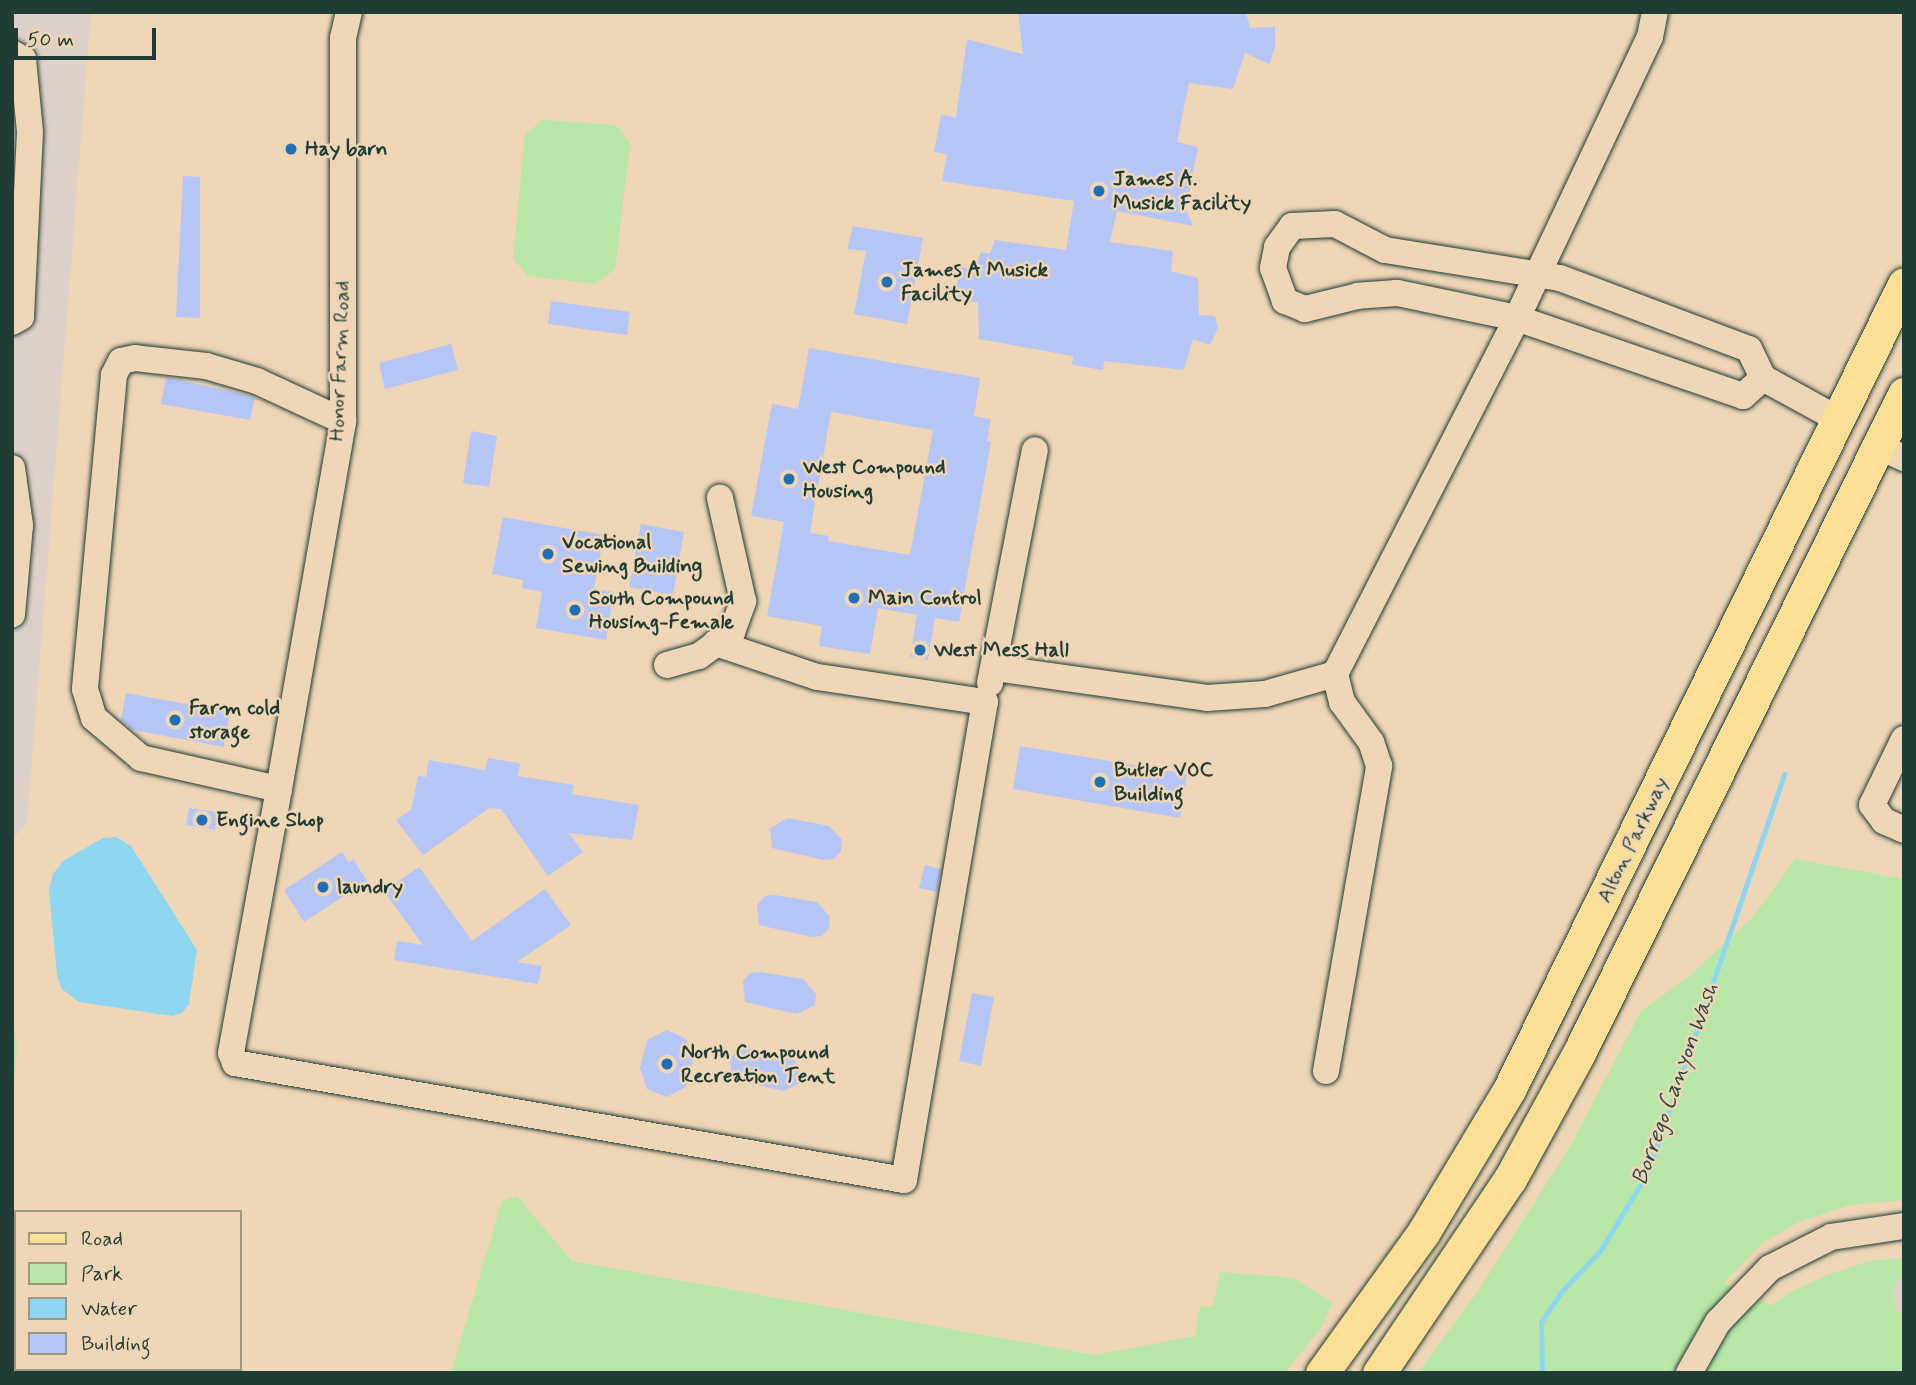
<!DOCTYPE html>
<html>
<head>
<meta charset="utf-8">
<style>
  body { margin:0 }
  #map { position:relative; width:1916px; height:1385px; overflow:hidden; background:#efd6b7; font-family:Mynerve,sans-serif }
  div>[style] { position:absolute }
  .built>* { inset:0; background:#ded1ca }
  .green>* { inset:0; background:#b8e7a7 }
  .water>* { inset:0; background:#8fd7f1 }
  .stream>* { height:5px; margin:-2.5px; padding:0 2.5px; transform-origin:2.5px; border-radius:2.5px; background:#8fd7f1 }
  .building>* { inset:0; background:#b6c6f6 }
  .roads { filter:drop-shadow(0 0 2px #1f3d34) drop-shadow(0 0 2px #1f3d34) }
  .minor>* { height:26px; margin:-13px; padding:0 13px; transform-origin:13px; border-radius:13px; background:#efd6b7 }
  .major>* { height:33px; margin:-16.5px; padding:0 16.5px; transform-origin:16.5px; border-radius:16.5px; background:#fbdf96 }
  .dots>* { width:19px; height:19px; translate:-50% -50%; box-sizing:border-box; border:4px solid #efd6b7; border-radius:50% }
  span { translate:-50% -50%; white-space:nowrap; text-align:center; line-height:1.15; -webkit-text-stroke:5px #efd6b7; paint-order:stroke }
  .poi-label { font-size:21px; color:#1f3d34; font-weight:700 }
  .left { translate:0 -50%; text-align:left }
  .street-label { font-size:21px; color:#1f3d34 }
  .water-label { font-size:23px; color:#2a4c47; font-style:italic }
  .frame { position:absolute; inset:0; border:14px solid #1f3d34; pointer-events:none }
  .legend { position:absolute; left:14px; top:1210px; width:228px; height:161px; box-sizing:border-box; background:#efd6b7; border:2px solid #9c9983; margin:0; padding:9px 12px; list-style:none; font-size:21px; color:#1f3d34 }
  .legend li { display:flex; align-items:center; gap:14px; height:35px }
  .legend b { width:35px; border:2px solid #9c9983 }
  .scale { position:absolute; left:14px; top:28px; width:142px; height:32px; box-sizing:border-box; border:4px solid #1f3d34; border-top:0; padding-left:9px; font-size:21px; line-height:24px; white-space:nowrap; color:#1f3d34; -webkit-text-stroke:5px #efd6b7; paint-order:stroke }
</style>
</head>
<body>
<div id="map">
  <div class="built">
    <i style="clip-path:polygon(12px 12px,91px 12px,27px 823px,12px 840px)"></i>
    <i style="clip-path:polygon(1904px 1270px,1904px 1317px,1896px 1309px,1893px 1291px)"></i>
  </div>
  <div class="green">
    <i style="clip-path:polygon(543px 120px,616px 125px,630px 144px,615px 269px,595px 284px,528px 276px,513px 259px,525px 134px)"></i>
    <i style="clip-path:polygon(1795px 859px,1904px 879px,1904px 1200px,1850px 1205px,1799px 1222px,1764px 1242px,1724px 1283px,1772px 1306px,1788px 1293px,1830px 1274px,1869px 1261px,1904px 1258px,1904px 1270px,1893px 1291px,1896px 1309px,1904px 1317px,1904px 1373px,1418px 1373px,1478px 1291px,1568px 1150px,1641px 1011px,1688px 977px,1753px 917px)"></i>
    <i style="clip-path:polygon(12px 1019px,17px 1045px,12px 1109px)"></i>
    <i style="clip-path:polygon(517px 1196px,572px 1261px,1095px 1355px,1195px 1336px,1200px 1306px,1213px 1307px,1220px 1272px,1293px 1278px,1332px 1302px,1323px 1325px,1285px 1373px,451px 1373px,502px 1201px)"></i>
  </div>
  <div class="water">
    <i style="clip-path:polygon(116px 837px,131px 846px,197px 950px,189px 1004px,182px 1013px,172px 1016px,79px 1002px,62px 989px,57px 976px,49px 890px,53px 874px,63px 861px,103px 838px)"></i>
  </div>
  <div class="stream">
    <i style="left:1542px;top:1373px;width:51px;rotate:-91.1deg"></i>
    <i style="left:1541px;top:1322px;width:37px;rotate:-56deg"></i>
    <i style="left:1562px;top:1291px;width:55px;rotate:-46.5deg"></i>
    <i style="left:1600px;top:1251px;width:92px;rotate:-58.7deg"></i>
    <i style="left:1648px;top:1172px;width:421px;rotate:-71.1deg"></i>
  </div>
  <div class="building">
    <i style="clip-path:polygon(1018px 12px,1246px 12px,1250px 28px,1275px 27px,1275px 48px,1269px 64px,1245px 53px,1233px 89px,1189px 83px,1177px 142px,1198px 147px,1186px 210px,1193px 226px,1117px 211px,1110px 242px,1173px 251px,1171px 271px,1198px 278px,1199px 315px,1215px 316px,1218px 328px,1210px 345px,1193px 339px,1184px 370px,1104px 361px,1103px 370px,1072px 365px,1073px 356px,979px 339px,978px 302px,953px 301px,960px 267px,975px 269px,981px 252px,990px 254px,995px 240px,1066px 250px,1074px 201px,942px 181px,947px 154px,934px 152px,941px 115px,956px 117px,967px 39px,1023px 54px)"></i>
    <i style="clip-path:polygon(183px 176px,200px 177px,200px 318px,176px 317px)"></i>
    <i style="clip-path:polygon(853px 226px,923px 238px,907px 324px,854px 314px,866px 251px,847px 249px)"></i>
    <i style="clip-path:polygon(551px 301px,630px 312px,627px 335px,548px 324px)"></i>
    <i style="clip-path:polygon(451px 344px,458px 370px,385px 389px,379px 363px)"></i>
    <i style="clip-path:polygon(evenodd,809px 348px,980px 378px,974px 416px,991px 419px,987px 441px,991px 442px,959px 622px,935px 618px,928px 660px,910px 657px,917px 615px,878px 608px,870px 654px,819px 646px,822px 626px,767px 616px,784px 522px,751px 516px,772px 404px,798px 409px,809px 348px,831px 412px,933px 430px,910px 555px,828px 541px,829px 536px,810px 533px,831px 412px)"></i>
    <i style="clip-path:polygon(166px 377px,255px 397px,250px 420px,161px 404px)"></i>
    <i style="clip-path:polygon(471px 431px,497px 436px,489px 487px,463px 483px)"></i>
    <i style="clip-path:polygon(503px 517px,604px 535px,594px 589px,614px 592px,606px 640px,536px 628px,542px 592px,522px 588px,523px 580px,492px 574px)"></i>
    <i style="clip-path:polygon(641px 524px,684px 532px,673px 595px,629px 587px)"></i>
    <i style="clip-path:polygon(126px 693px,230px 712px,224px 747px,133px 730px,121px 720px)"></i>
    <i style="clip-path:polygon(1020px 746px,1187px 774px,1180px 818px,1013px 789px)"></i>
    <i style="clip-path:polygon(488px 758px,520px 763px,518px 776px,574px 785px,572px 794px,639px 805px,632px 840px,569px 833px,583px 852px,548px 876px,501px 809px,489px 808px,423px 855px,396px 820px,411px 810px,418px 776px,426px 777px,429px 760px,485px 770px)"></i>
    <i style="clip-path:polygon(189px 808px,217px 812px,215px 830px,186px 825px)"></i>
    <i style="clip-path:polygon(788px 818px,829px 826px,842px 840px,841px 851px,834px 859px,824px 860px,772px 848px,770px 828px)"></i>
    <i style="clip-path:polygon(342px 852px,349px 863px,353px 859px,367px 881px,304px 922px,284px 890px)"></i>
    <i style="clip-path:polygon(925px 865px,941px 869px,937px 892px,919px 888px)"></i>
    <i style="clip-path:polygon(419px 867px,472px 941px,545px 889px,571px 925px,517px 962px,542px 966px,538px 984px,394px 960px,397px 941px,423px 945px,384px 891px)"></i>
    <i style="clip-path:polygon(775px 895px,817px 902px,830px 917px,829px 928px,822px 936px,812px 937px,759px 925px,757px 905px,765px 896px)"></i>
    <i style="clip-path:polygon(761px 972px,803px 979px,816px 994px,815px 1005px,797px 1014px,745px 1002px,743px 981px,750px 973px)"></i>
    <i style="clip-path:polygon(972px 993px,994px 997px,981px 1066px,959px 1061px)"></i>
    <i style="clip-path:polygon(667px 1030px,686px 1039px,693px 1060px,686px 1087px,667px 1097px,647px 1089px,640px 1068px,647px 1040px)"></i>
    <i style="clip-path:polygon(748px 1049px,790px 1056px,803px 1071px,802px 1082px,784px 1091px,732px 1079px,730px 1059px,737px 1050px)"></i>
  </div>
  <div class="roads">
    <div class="minor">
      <i style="left:12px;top:53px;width:13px;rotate:29deg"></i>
      <i style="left:23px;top:59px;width:73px;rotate:84.5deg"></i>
      <i style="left:30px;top:132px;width:185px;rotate:92.8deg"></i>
      <i style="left:21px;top:317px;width:10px;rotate:151deg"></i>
      <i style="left:1763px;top:378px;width:27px;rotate:138deg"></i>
      <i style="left:1743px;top:396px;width:239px;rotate:-161deg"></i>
      <i style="left:1517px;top:318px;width:123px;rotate:-168.2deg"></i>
      <i style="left:1397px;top:293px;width:39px;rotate:176deg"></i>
      <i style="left:1358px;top:296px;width:55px;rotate:166.2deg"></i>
      <i style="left:1305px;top:309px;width:22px;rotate:-158deg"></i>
      <i style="left:1285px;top:301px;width:35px;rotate:-110deg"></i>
      <i style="left:1273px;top:268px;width:21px;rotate:-79deg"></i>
      <i style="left:1277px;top:247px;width:26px;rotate:-54deg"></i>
      <i style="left:1292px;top:226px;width:43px;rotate:-2.7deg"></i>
      <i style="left:1335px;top:224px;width:56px;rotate:27.5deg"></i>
      <i style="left:1385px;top:250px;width:177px;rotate:9.1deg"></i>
      <i style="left:1560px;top:278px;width:202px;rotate:20.6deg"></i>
      <i style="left:1749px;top:349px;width:32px;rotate:64deg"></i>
      <i style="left:1763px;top:378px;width:85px;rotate:28.7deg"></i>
      <i style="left:343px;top:421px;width:95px;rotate:-155.1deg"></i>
      <i style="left:257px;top:381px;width:53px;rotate:-163.6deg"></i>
      <i style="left:206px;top:366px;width:71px;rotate:-173.6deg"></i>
      <i style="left:135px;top:358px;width:14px;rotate:168deg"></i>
      <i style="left:121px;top:361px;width:16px;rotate:117deg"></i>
      <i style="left:114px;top:375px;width:315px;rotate:95.3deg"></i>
      <i style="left:85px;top:689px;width:30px;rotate:73deg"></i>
      <i style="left:94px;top:718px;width:62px;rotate:40.4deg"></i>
      <i style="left:141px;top:758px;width:141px;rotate:12.7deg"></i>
      <i style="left:279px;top:789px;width:268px;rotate:100.3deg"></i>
      <i style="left:231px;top:1053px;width:11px;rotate:68deg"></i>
      <i style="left:235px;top:1063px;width:679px;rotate:9.92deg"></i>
      <i style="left:904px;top:1180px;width:485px;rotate:-80.4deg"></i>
      <i style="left:985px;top:702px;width:170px;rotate:-171.5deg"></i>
      <i style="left:817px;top:677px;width:107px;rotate:-161.4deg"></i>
      <i style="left:1878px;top:446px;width:29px;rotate:25deg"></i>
      <i style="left:12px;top:468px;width:58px;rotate:82deg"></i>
      <i style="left:20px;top:525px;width:90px;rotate:95.1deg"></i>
      <i style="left:667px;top:665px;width:33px;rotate:-16deg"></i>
      <i style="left:699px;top:656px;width:41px;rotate:-36deg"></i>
      <i style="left:732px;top:632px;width:33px;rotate:-70deg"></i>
      <i style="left:743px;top:601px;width:106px;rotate:-102.6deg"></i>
      <i style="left:994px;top:668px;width:215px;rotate:8deg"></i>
      <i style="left:1207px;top:698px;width:58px;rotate:-3.9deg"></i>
      <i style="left:1265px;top:694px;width:73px;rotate:-15.9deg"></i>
      <i style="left:1335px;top:674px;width:400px;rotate:-62.9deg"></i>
      <i style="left:1517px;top:318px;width:311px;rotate:-64.7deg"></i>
      <i style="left:1650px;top:37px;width:25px;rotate:-79deg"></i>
      <i style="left:990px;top:683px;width:237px;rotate:-79.1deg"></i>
      <i style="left:1904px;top:739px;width:73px;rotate:115.9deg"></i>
      <i style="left:1872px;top:805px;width:20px;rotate:53deg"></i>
      <i style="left:1884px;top:821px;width:22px;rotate:24deg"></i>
      <i style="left:279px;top:789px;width:374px;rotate:-80.1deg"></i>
      <i style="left:343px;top:421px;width:383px;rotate:-90deg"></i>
      <i style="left:343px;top:38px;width:27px;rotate:-77deg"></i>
      <i style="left:1326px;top:1071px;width:310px;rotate:-80.1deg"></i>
      <i style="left:1379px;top:766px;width:25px;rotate:-108deg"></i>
      <i style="left:1371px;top:742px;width:49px;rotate:-125.9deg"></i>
      <i style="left:1342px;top:702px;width:29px;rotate:-104deg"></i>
      <i style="left:1689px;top:1373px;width:59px;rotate:-60.4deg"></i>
      <i style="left:1718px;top:1322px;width:75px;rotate:-46.1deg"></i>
      <i style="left:1770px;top:1268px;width:68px;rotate:-26.9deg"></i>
      <i style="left:1831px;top:1237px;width:74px;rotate:-8.6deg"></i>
    </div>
    <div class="major">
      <i style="left:1322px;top:1373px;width:173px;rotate:-54.2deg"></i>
      <i style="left:1423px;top:1233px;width:169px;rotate:-59deg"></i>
      <i style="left:1510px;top:1088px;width:895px;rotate:-63.89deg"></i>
      <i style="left:1379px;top:1373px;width:234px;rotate:-56deg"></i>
      <i style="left:1510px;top:1179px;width:144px;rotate:-61.3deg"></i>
      <i style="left:1579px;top:1053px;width:735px;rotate:-63.75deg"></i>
    </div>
  </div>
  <div class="dots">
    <i style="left:291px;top:149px;background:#1f6fb2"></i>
    <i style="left:1099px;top:191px;background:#1f6fb2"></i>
    <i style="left:887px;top:282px;background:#1f6fb2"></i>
    <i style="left:789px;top:479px;background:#1f6fb2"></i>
    <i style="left:548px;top:554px;background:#1f6fb2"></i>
    <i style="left:854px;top:598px;background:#1f6fb2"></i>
    <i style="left:575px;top:610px;background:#1f6fb2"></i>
    <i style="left:920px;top:650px;background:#1f6fb2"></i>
    <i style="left:175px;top:720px;background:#1f6fb2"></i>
    <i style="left:1100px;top:782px;background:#1f6fb2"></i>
    <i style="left:202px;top:820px;background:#1f6fb2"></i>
    <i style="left:323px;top:887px;background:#1f6fb2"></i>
    <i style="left:667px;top:1064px;background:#1f6fb2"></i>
  </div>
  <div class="poi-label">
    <span class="left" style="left:305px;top:149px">Hay barn</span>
    <span class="left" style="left:1113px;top:191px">James A.<br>Musick Facility</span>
    <span class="left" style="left:901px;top:282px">James A Musick<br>Facility</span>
    <span class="left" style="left:803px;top:479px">West Compound<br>Housing</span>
    <span class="left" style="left:562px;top:554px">Vocational<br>Sewing Building</span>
    <span class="left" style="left:589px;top:610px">South Compound<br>Housing-Female</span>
    <span class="left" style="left:868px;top:598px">Main Control</span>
    <span class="left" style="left:934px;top:650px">West Mess Hall</span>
    <span class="left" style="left:189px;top:720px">Farm cold<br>storage</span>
    <span class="left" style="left:1114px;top:782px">Butler VOC<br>Building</span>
    <span class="left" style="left:216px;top:820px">Engine Shop</span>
    <span class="left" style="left:337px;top:887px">laundry</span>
    <span class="left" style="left:681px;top:1064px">North Compound<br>Recreation Tent</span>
  </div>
  <div class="street-label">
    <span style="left:340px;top:361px;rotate:-88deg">Honor Farm Road</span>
    <span style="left:1633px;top:840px;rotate:-64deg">Alton Parkway</span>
  </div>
  <div class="water-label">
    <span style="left:1676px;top:1084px;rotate:-70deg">Borrego Canyon Wash</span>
  </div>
  <div class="frame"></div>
  <ul class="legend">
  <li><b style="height:9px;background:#fbdf96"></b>Road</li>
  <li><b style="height:19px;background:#b8e7a7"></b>Park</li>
  <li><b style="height:19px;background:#8fd7f1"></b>Water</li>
  <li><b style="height:19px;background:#b6c6f6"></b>Building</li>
  </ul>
  <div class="scale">50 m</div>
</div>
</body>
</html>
